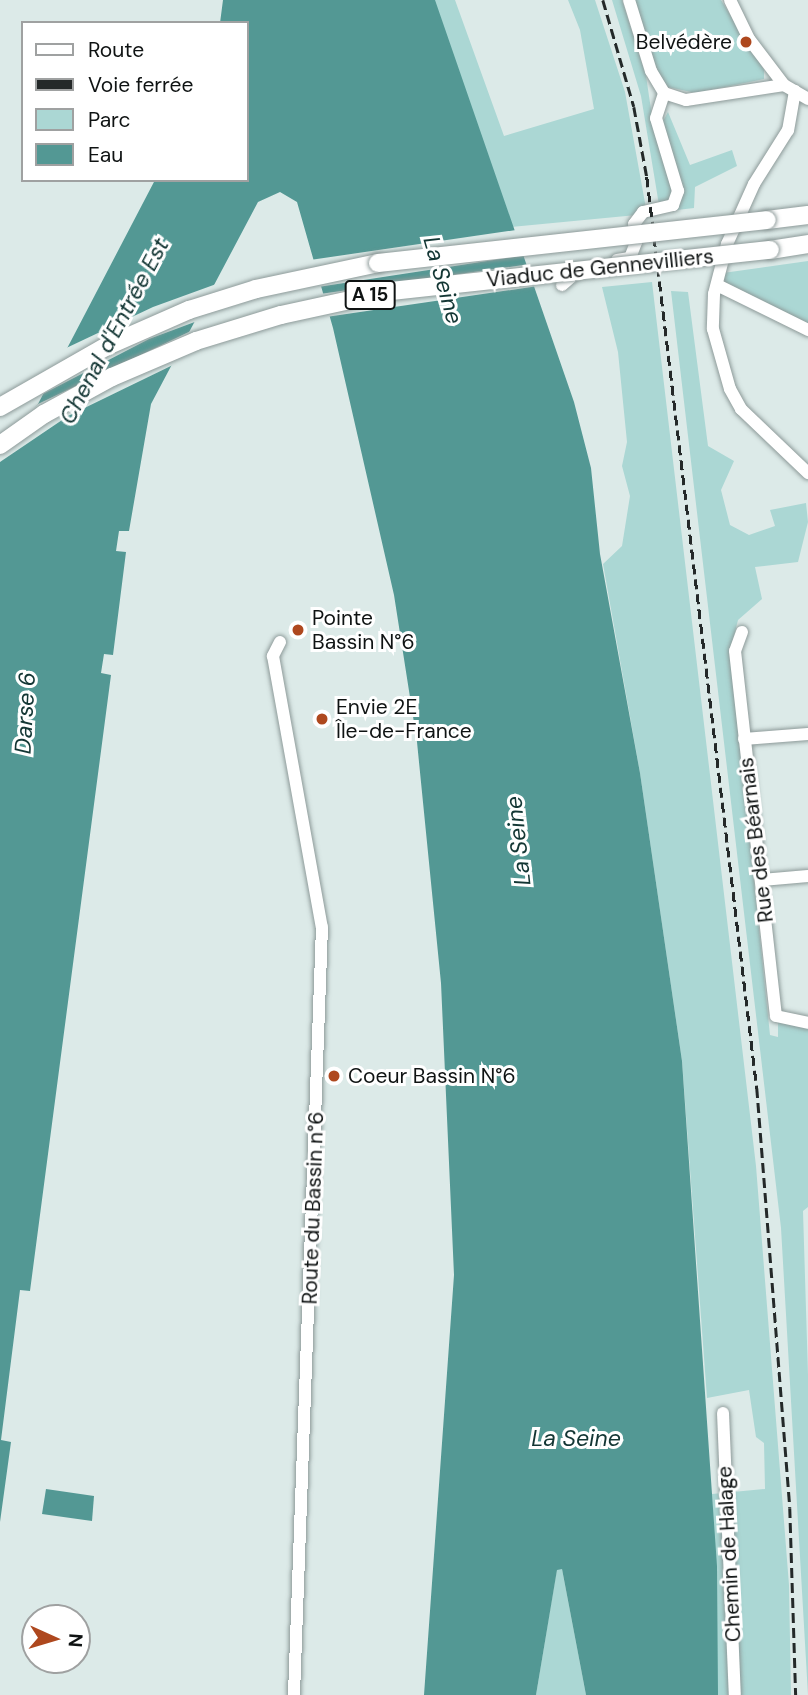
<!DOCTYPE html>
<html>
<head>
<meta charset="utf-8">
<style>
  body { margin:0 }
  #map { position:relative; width:808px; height:1695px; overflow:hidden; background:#dceae8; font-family:"DM Sans",sans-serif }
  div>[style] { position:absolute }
  .green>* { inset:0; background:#abd7d4 }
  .water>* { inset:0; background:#539894 }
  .pier>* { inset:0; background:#dceae8 }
  .roads { filter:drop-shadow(0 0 2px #8d9a99) drop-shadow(0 0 2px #8d9a99) }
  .minor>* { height:12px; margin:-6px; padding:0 6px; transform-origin:6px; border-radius:6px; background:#fff }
  .highway>* { height:18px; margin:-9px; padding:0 9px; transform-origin:9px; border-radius:9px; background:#fff }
  .rail>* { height:2.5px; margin-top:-1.25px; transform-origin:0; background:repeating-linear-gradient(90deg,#242929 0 10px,transparent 0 15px) }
  .bridges { filter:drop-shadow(0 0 2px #8d9a99) drop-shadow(0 0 2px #8d9a99) }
  .highway-bridge>* { height:18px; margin:-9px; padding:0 9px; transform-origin:9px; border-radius:9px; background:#fff }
  .dots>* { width:19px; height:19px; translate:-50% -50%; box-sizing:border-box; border:4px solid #fff; border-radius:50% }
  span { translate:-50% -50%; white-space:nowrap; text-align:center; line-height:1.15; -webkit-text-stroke:6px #fff; paint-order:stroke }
  .shield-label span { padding:2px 5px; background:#fff; border:2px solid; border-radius:5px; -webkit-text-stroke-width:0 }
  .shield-label { font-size:19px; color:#0f1313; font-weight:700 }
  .poi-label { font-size:21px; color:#0f1313 }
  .right { translate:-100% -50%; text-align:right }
  .left { translate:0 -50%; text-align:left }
  .street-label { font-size:21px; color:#0f1313 }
  .water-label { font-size:23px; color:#133634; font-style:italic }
  .legend { position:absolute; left:21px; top:21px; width:228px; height:161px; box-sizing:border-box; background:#fff; border:2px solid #9fa1a1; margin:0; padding:9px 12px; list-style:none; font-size:21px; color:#0f1313 }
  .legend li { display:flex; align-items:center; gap:14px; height:35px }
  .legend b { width:35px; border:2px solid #9fa1a1 }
  .north { position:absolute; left:21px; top:1604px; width:70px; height:70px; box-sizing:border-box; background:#fff; border:2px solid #9fa1a1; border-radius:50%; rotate:94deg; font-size:19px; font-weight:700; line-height:28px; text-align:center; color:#0f1313 }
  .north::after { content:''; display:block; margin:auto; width:24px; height:32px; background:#ae481e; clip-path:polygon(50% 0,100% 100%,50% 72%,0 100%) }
</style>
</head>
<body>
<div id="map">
  <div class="green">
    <i style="clip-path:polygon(434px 0,455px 0,504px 136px,594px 109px,580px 30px,568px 0,595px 0,625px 92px,647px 214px,511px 227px)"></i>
    <i style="clip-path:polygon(612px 0,622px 0,646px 76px,655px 136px,675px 189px,668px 202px,659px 205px,641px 96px)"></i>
    <i style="clip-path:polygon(632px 0,721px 0,764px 70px,764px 79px,696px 93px,663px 86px)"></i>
    <i style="clip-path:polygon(668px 112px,690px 165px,732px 150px,737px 166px,695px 187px,694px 208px,677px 210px,684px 191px,664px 138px,662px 123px)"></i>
    <i style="clip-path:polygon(808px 261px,808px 324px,725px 282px,723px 273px)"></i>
    <i style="clip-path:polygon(652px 282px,756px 1166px,789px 1585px,791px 1695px,717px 1695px,712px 1494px,765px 1489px,764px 1443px,756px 1437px,749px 1390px,707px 1398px,682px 1061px,640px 773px,603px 564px,622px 546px,630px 496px,622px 466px,627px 442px,618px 352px,602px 287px)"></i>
    <i style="clip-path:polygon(671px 291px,688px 292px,708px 446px,734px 461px,721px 490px,730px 525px,749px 535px,775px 526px,770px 510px,806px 503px,808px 522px,798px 562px,755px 567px,762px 599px,738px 620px,730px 652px,770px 1035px,778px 1037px,778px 1019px,808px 1026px,808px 1207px,803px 1211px,808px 1375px,808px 1695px,781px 1228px)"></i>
    <i style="clip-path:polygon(557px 1569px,562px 1569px,586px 1695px,536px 1695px)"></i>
  </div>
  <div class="water">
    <i style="clip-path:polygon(223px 0,435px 0,574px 402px,591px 468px,600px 554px,640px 773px,682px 1061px,717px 1566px,718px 1695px,586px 1695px,562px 1569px,557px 1570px,536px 1695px,424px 1695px,454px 1275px,441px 983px,417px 742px,394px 595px,333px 328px,297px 202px,280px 192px,258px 202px,151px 404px,129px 531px,119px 531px,116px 551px,126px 552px,113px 655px,104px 654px,101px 673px,111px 675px,30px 1291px,20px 1290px,1px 1440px,11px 1442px,0 1522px,0 450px,38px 404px,155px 180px,247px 180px,247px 23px,220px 23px)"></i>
    <i style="clip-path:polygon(46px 1489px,94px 1496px,92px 1521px,42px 1514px)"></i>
  </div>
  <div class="pier">
    <i style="clip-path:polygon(516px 230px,526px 255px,318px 287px,310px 260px)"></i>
    <i style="clip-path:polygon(530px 264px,538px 286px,326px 317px,320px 294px)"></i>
    <i style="clip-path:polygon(219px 283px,200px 320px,149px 339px,39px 396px,62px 350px,153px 307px)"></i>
    <i style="clip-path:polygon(195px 329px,177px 363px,68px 416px,0 462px,0 445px,38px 404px)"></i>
  </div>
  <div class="roads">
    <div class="minor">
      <i style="left:629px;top:0;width:74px;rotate:72.8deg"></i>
      <i style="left:651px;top:71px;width:26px;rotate:59deg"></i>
      <i style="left:730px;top:0;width:43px;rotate:64deg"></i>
      <i style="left:749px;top:39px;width:58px;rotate:52.7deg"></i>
      <i style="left:784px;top:85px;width:28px;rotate:30deg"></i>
      <i style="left:795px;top:91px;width:40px;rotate:100deg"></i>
      <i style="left:788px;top:130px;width:64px;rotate:122.2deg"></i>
      <i style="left:754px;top:184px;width:66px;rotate:114.2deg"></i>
      <i style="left:727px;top:244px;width:52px;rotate:104.6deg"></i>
      <i style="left:714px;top:294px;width:35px;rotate:92deg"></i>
      <i style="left:713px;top:329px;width:62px;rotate:74.2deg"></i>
      <i style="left:730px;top:389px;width:23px;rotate:61deg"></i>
      <i style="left:741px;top:409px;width:93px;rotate:43.7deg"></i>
      <i style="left:617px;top:260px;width:13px;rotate:-9deg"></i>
      <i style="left:630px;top:258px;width:17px;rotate:-69deg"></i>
      <i style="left:636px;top:242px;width:18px;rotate:-96deg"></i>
      <i style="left:634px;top:224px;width:15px;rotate:-53deg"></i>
      <i style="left:643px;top:212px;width:31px;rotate:-13deg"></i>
      <i style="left:673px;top:205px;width:15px;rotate:-70deg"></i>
      <i style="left:678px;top:191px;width:76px;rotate:-106.8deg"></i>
      <i style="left:656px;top:118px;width:26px;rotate:-72deg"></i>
      <i style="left:664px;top:93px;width:23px;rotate:18deg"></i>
      <i style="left:686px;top:100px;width:99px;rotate:-8.7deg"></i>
      <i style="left:562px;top:285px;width:23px;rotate:-41deg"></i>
      <i style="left:717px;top:285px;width:102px;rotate:26.3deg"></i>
      <i style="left:742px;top:632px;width:20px;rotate:110deg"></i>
      <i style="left:735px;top:651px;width:367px;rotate:83.6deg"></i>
      <i style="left:776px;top:1016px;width:33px;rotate:12deg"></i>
      <i style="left:280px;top:642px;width:16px;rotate:117deg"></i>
      <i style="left:273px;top:656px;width:275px;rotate:79.8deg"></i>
      <i style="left:322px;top:927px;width:769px;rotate:92.09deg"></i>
      <i style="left:744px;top:739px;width:64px;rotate:-4.5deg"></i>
      <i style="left:762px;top:880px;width:46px;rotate:-5deg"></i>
      <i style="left:723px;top:1413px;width:282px;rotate:87.6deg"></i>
    </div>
    <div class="highway">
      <i style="left:767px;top:220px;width:41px;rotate:-7deg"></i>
      <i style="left:770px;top:250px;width:38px;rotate:-9deg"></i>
      <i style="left:0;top:407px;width:123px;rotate:-29.7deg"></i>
      <i style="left:107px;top:346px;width:90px;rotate:-23.7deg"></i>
      <i style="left:189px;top:310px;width:70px;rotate:-17.4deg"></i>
      <i style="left:256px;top:289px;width:125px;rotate:-12deg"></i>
    </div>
  </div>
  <div class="rail">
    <i style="left:603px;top:0;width:111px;rotate:73.8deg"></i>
    <i style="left:634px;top:107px;width:71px;rotate:79.5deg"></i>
    <i style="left:647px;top:177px;width:918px;rotate:83.12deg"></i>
    <i style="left:757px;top:1088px;width:421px;rotate:85.5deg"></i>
    <i style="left:790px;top:1508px;width:187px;rotate:88.2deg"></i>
  </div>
  <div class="bridges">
    <div class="highway-bridge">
      <i style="left:378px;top:263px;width:391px;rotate:-6.3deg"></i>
      <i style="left:0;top:445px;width:54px;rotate:-35.2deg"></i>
      <i style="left:44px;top:414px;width:77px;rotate:-28.6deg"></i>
      <i style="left:112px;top:377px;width:91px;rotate:-23.2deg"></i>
      <i style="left:196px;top:341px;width:89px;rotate:-17deg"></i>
      <i style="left:281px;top:315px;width:113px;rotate:-12.3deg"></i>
      <i style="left:391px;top:291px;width:381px;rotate:-6.2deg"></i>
    </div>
  </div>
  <div class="dots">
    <i style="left:746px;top:42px;background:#ae481e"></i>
    <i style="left:298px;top:630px;background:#ae481e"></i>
    <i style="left:322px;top:719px;background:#ae481e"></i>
    <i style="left:334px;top:1076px;background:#ae481e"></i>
  </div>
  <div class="shield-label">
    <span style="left:370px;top:295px">A 15</span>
  </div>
  <div class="poi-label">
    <span class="right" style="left:732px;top:42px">Belvédère</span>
    <span class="left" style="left:312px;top:630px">Pointe<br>Bassin N°6</span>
    <span class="left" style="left:336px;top:719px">Envie 2E<br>Île-de-France</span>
    <span class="left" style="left:348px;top:1076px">Coeur Bassin N°6</span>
  </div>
  <div class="street-label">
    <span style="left:600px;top:268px;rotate:-6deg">Viaduc de Gennevilliers</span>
    <span style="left:756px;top:840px;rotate:-97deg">Rue des Béarnais</span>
    <span style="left:313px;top:1208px;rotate:-88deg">Route du Bassin n°6</span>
    <span style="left:729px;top:1554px;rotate:-93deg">Chemin de Halage</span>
  </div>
  <div class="water-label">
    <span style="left:443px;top:280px;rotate:74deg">La Seine</span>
    <span style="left:114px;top:331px;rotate:-62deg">Chenal d'Entrée Est</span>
    <span style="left:25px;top:713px;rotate:-87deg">Darse 6</span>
    <span style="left:518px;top:841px;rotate:-96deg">La Seine</span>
    <span style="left:576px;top:1438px">La Seine</span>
  </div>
  <ul class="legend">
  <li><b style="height:9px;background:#fff"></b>Route</li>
  <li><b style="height:9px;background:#242929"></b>Voie ferrée</li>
  <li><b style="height:19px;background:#abd7d4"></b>Parc</li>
  <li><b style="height:19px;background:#539894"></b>Eau</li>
  </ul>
  <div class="north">N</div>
</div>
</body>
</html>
